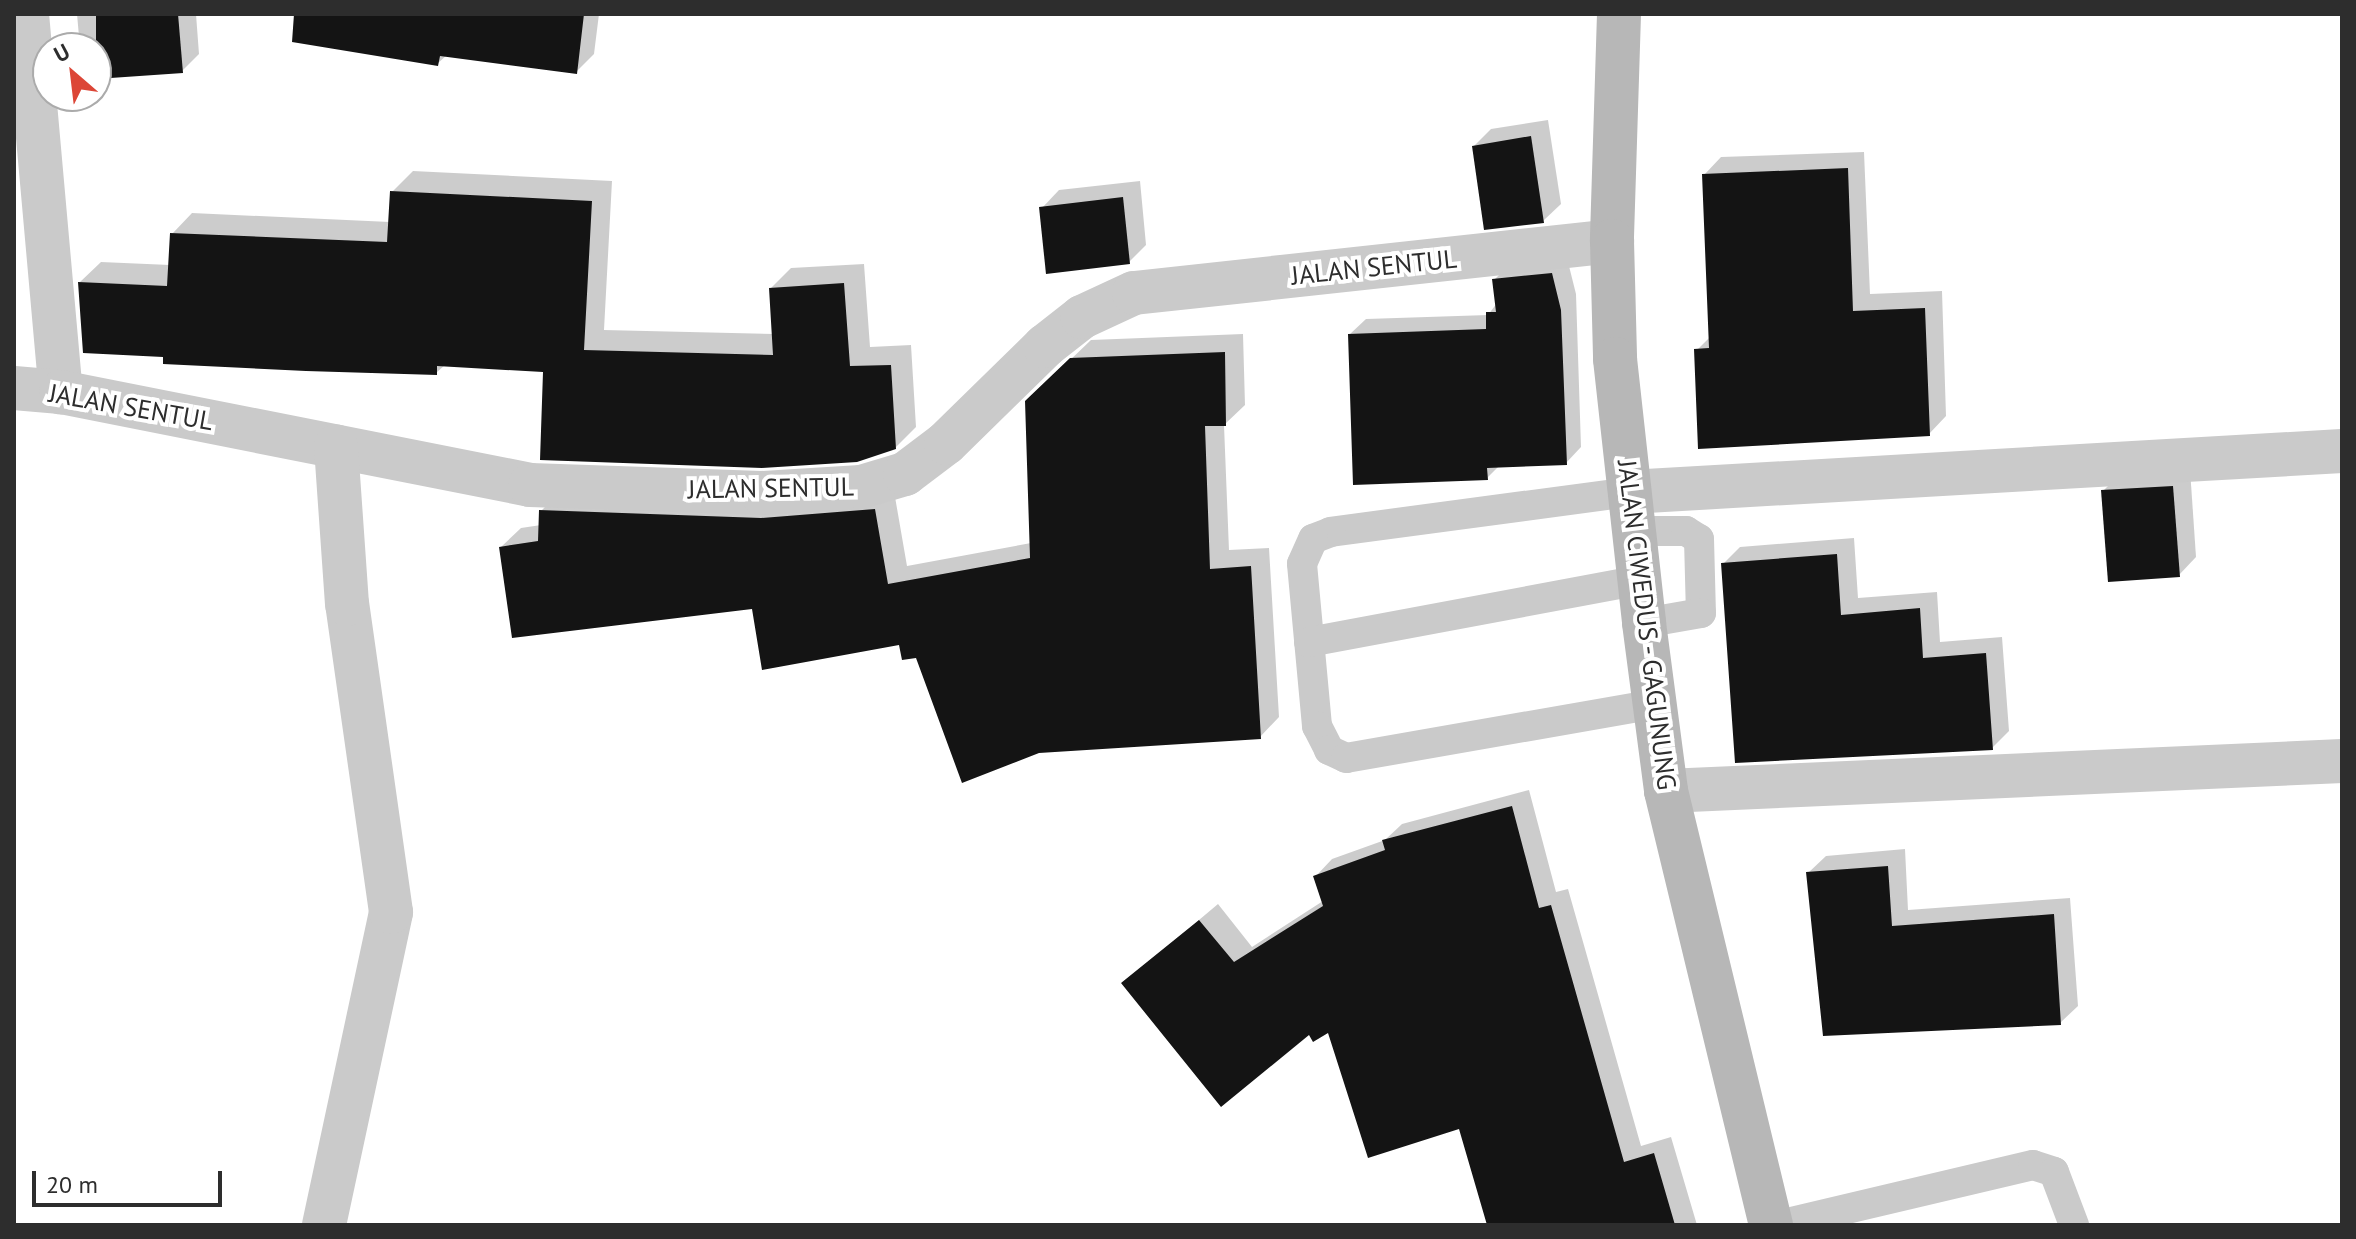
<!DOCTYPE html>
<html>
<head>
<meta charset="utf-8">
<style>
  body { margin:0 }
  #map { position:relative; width:2356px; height:1239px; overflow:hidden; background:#fff; font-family:"PT Sans",sans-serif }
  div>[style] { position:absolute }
  .shadow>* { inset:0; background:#0003 }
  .building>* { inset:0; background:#141414 }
  .lane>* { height:30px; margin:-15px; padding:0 15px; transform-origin:15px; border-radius:15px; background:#cacaca }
  .street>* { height:44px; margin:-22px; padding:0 22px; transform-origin:22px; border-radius:22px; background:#cacaca }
  .secondary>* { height:44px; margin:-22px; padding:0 22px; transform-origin:22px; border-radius:22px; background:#b7b7b7 }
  span { translate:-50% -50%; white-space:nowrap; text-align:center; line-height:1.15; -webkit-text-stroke:8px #fff; paint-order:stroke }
  .street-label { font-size:26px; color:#2d2d2d }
  .frame { position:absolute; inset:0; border:16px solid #2d2d2d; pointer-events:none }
  .north { position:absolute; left:32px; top:32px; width:80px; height:80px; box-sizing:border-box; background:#fff; border:2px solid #ababab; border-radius:50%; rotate:332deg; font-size:22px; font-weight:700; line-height:32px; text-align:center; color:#2d2d2d }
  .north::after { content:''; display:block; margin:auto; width:28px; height:36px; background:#dc4637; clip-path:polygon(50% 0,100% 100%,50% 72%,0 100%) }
  .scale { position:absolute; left:32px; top:1171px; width:190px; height:36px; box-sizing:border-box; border:4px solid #2d2d2d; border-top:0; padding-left:10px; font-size:24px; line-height:28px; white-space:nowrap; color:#2d2d2d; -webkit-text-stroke:6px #fff; paint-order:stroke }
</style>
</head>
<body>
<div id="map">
  <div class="shadow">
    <i style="clip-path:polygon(77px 14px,196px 14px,199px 54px,182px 71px,96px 77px,96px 48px,80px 48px)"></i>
    <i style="clip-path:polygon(357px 14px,599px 14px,594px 54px,576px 72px,447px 55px,437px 64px)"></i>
    <i style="clip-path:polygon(1548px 120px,1561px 204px,1543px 221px,1474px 146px,1491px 129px)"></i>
    <i style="clip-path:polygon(1864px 152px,1870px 294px,1942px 291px,1946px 416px,1929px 434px,1697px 350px,1711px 336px,1704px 175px,1721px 157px)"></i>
    <i style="clip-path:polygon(413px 171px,612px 181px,604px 330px,774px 334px,771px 288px,791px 268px,864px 264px,870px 347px,911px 345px,916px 427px,895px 448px,545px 370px,445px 365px,436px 373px,165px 355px,80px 282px,101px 262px,170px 265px,172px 234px,192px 213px,390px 222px,392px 192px)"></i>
    <i style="clip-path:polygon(1140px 181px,1146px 245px,1129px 262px,1042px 208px,1059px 190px)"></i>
    <i style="clip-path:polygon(1567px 258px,1576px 294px,1581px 447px,1566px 463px,1500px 465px,1487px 478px,1350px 334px,1366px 319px,1488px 315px,1497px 303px,1494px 280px,1509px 265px)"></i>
    <i style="clip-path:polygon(1243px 334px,1245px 405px,1224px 425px,1229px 550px,1269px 548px,1279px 717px,1260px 737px,917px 656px,901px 643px,501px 547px,521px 528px,541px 525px,541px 511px,560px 492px,894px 491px,907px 566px,1031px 543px,1043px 386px,1091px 340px)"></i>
    <i style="clip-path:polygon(2190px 469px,2196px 557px,2179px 575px,2103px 491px,2121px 473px)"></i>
    <i style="clip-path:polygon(1854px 538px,1858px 598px,1937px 592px,1940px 642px,2002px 637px,2009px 731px,1992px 748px,1723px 564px,1740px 547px)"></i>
    <i style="clip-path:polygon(1529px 790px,1556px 892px,1568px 889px,1641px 1146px,1671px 1137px,1697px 1225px,1489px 1225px,1461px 1126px,1330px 1029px,1310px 1032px,1124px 983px,1218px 904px,1252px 947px,1323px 901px,1315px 877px,1332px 859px,1385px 840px,1402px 824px)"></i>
    <i style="clip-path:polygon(1905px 849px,1908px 910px,2070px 898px,2078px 1006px,2060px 1023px,1824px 1034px,1808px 873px,1826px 856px)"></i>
  </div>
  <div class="building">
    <i style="clip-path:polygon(96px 14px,178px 14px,183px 73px,96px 79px)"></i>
    <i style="clip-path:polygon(294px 14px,584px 14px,577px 74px,440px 56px,438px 66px,292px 42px)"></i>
    <i style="clip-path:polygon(1531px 136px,1544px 223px,1484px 230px,1472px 146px)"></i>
    <i style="clip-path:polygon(1848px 168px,1853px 311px,1925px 308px,1930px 436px,1698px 449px,1694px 349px,1709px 348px,1702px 174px)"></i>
    <i style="clip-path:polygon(390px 191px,592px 201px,584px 350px,773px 355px,769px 288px,844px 283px,850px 366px,891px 365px,896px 449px,857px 462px,762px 468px,540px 460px,543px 372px,437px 366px,437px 375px,306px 371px,163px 364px,163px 357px,83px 353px,78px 282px,167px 286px,170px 233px,387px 242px)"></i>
    <i style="clip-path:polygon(1123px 197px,1130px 264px,1046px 274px,1039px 207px)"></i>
    <i style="clip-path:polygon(1552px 273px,1561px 310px,1567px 465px,1487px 468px,1488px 480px,1353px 485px,1348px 334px,1486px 329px,1486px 312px,1496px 312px,1492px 279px)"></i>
    <i style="clip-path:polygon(1225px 352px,1226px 426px,1205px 426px,1210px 569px,1251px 566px,1261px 739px,1039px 753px,962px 783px,916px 658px,902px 660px,899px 645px,762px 670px,752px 609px,512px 638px,499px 547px,538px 541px,539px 510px,761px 518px,875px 509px,888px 584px,1030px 558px,1025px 401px,1070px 358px)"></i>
    <i style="clip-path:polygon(2173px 486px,2180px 577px,2108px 582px,2101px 490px)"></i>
    <i style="clip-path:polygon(1837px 554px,1841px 615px,1920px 608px,1923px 658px,1986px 653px,1993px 750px,1735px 763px,1721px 563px)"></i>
    <i style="clip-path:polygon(1512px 806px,1539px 908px,1551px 905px,1624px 1162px,1654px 1153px,1675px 1225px,1487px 1225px,1459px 1129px,1368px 1158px,1328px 1033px,1313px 1042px,1309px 1035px,1221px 1107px,1121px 983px,1199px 920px,1234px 962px,1323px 906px,1313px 876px,1385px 850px,1382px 840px)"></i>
    <i style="clip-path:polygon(1888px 866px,1892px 926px,2054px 914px,2061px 1025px,1823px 1036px,1806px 872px)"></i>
  </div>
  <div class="lane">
    <i style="left:1629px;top:492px;width:301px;rotate:172.4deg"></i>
    <i style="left:1331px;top:532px;width:19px;rotate:159deg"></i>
    <i style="left:1313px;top:539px;width:27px;rotate:114deg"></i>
    <i style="left:1302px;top:564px;width:163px;rotate:84.7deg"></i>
    <i style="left:1317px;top:726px;width:27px;rotate:63deg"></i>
    <i style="left:1329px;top:750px;width:19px;rotate:25deg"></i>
    <i style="left:1346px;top:758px;width:314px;rotate:-9.9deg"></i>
    <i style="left:1633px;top:531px;width:53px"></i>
    <i style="left:1686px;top:531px;width:15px;rotate:32deg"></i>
    <i style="left:1699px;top:539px;width:74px;rotate:88.5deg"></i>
    <i style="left:1701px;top:613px;width:58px;rotate:170deg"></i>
    <i style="left:1309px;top:642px;width:336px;rotate:-10.6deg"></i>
    <i style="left:1779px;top:1225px;width:261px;rotate:-13.3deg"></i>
    <i style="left:2033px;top:1165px;width:22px;rotate:18deg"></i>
    <i style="left:2054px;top:1172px;width:57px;rotate:69.3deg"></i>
  </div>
  <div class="street">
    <i style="left:27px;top:14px;width:380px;rotate:84.9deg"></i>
    <i style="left:14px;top:388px;width:47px;rotate:4.9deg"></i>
    <i style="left:61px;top:392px;width:478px;rotate:11.2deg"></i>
    <i style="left:530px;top:485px;width:232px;rotate:2deg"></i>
    <i style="left:762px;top:493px;width:99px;rotate:-3.5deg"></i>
    <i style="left:861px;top:487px;width:46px;rotate:-16.5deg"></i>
    <i style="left:905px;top:474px;width:51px;rotate:-37.1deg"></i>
    <i style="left:946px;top:443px;width:139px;rotate:-44.4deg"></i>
    <i style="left:1045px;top:346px;width:47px;rotate:-38.1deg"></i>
    <i style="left:1082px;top:317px;width:57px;rotate:-24.8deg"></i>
    <i style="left:1134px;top:293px;width:481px;rotate:-6.2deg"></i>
    <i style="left:1629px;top:492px;width:714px;rotate:-3.29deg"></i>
    <i style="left:1666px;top:791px;width:677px;rotate:-2.54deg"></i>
    <i style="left:324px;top:1225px;width:320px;rotate:-77.9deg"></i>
    <i style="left:391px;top:912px;width:311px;rotate:-98.1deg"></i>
    <i style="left:347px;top:604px;width:158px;rotate:-94deg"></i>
  </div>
  <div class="secondary">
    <i style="left:1619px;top:14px;width:227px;rotate:91.8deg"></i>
    <i style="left:1612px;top:241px;width:118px;rotate:88.5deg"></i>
    <i style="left:1615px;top:359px;width:266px;rotate:83.7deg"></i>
    <i style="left:1644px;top:623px;width:169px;rotate:82.5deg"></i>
    <i style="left:1666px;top:791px;width:447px;rotate:76.4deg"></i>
  </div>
  <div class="street-label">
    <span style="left:1374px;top:267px;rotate:-6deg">JALAN SENTUL</span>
    <span style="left:131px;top:407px;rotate:10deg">JALAN SENTUL</span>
    <span style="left:771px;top:488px;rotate:-1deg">JALAN SENTUL</span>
    <span style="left:1647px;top:625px;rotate:83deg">JALAN CIWEDUS - GAGUNUNG</span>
  </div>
  <div class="frame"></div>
  <div class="north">U</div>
  <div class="scale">20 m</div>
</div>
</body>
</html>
